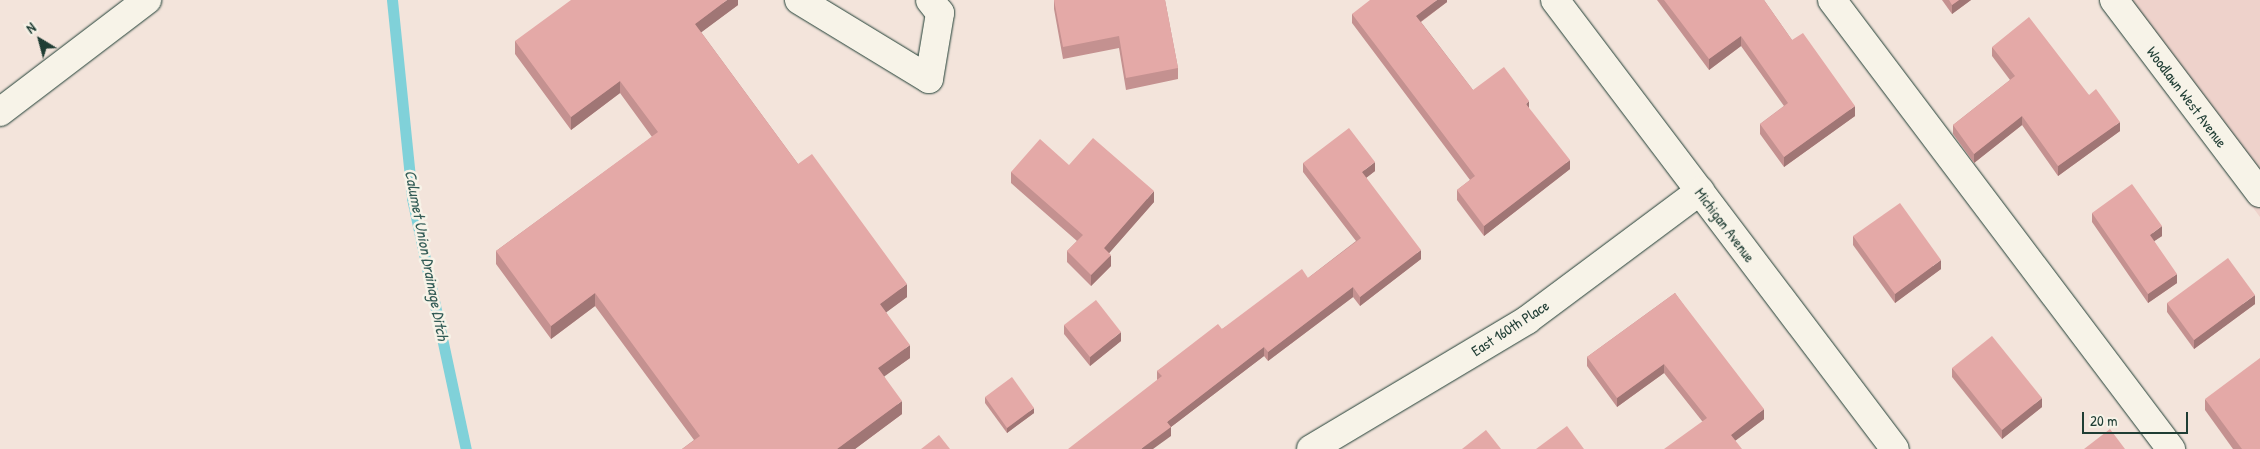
<!DOCTYPE html>
<html>
<head>
<meta charset="utf-8">
<style>
  body { margin:0 }
  #map { position:relative; width:2260px; height:449px; overflow:hidden; background:#f3e4db; font-family:"Patrick Hand",sans-serif }
  div>[style] { position:absolute }
  .built>* { inset:0; background:#eed2cb }
  .stream>* { height:11px; margin:-5.5px; padding:0 5.5px; transform-origin:5.5px; border-radius:5.5px; background:#80d1d9 }
  .roads { filter:drop-shadow(0 0 1px #1f3d34) drop-shadow(0 0 1px #1f3d34) }
  .minor>* { height:28px; margin:-14px; padding:0 14px; transform-origin:14px; border-radius:14px; background:#f7f3e8 }
  .wall>* { inset:0; background:#c49190 }
  .shaded-wall>* { inset:0; background:#a07675 }
  .building>* { inset:0; background:#e4a9a7 }
  span { translate:-50% -50%; white-space:nowrap; text-align:center; line-height:1.15; -webkit-text-stroke:5px #f7f3e8; paint-order:stroke }
  .street-label { font-size:15px; color:#1f3d34 }
  .water-label { font-size:16px; color:#325b55; font-style:italic }
  .north { position:absolute; left:15px; top:15px; width:50px; height:50px; -webkit-text-stroke:4px #f7f3e8; paint-order:stroke; rotate:323deg; font-size:14px; font-weight:700; line-height:20px; text-align:center; color:#1f3d34 }
  .north::after { content:''; display:block; margin:auto; width:18px; height:22px; background:#1f3d34; clip-path:polygon(50% 0,100% 100%,50% 72%,0 100%) }
  .scale { position:absolute; left:2082px; top:412px; width:106px; height:22px; box-sizing:border-box; border:2px solid #1f3d34; border-top:0; padding-left:6px; font-size:15px; line-height:18px; white-space:nowrap; color:#1f3d34; -webkit-text-stroke:4px #f7f3e8; paint-order:stroke }
</style>
</head>
<body>
<div id="map">
  <div class="built">
    <i style="clip-path:polygon(2099px 0,2260px 0,2260px 217px)"></i>
  </div>
  <div class="stream">
    <i style="left:392px;top:0;width:199px;rotate:84.2deg"></i>
    <i style="left:412px;top:198px;width:257px;rotate:77.9deg"></i>
  </div>
  <div class="roads">
    <div class="minor">
      <i style="left:799px;top:0;width:152px;rotate:31.3deg"></i>
      <i style="left:929px;top:79px;width:67px;rotate:-80.5deg"></i>
      <i style="left:940px;top:13px;width:16px;rotate:-128deg"></i>
      <i style="left:1555px;top:0;width:563px;rotate:52.87deg"></i>
      <i style="left:1832px;top:0;width:563px;rotate:52.95deg"></i>
      <i style="left:2114px;top:0;width:242px;rotate:52.9deg"></i>
      <i style="left:0;top:112px;width:185px;rotate:-37.3deg"></i>
      <i style="left:1311px;top:449px;width:252px;rotate:-30.8deg"></i>
      <i style="left:1527px;top:320px;width:216px;rotate:-36.7deg"></i>
    </div>
  </div>
  <div class="wall">
    <i style="clip-path:polygon(738px 0,738px 5px,701px 32px,798px 164px,907px 297px,886px 312px,910px 358px,884px 376px,902px 414px,855px 449px,682px 449px,694px 440px,595px 306px,551px 339px,496px 264px,496px 251px,652px 137px,620px 93px,571px 130px,515px 54px,515px 41px)"></i>
    <i style="clip-path:polygon(1054px 0,1165px 0,1178px 68px,1178px 79px,1126px 90px,1119px 48px,1063px 59px,1054px 9px)"></i>
    <i style="clip-path:polygon(1447px 0,1447px 2px,1421px 22px,1473px 90px,1529px 109px,1570px 169px,1484px 236px,1457px 200px,1457px 190px,1470px 180px,1352px 23px,1352px 14px)"></i>
    <i style="clip-path:polygon(1657px 0,1764px 0,1792px 40px,1855px 116px,1784px 167px,1760px 134px,1760px 124px,1784px 106px,1741px 46px,1709px 70px)"></i>
    <i style="clip-path:polygon(1942px 0,1971px 0,1952px 14px)"></i>
    <i style="clip-path:polygon(1992px 47px,2089px 95px,2120px 131px,2058px 176px,2022px 125px,1974px 163px,1953px 134px,1953px 125px,2010px 80px,1992px 56px)"></i>
    <i style="clip-path:polygon(1303px 163px,1375px 171px,1366px 178px,1421px 259px,1360px 306px,1353px 297px,1268px 361px,1264px 356px,1171px 427px,1171px 436px,1157px 379px,1157px 371px,1222px 329px,1308px 278px,1356px 241px,1303px 172px)"></i>
    <i style="clip-path:polygon(1069px 165px,1154px 202px,1109px 253px,1111px 266px,1091px 286px,1067px 262px,1067px 251px,1077px 241px,1011px 183px,1011px 172px)"></i>
    <i style="clip-path:polygon(2092px 213px,2162px 236px,2154px 241px,2177px 283px,2148px 303px,2092px 222px)"></i>
    <i style="clip-path:polygon(1853px 236px,1941px 269px,1895px 303px,1853px 245px)"></i>
    <i style="clip-path:polygon(1675px 293px,1764px 419px,1736px 440px,1702px 421px,1664px 373px,1617px 407px,1587px 366px,1587px 357px)"></i>
    <i style="clip-path:polygon(2167px 303px,2255px 304px,2194px 349px,2167px 312px)"></i>
    <i style="clip-path:polygon(1064px 325px,1121px 341px,1090px 366px,1064px 334px)"></i>
    <i style="clip-path:polygon(1952px 368px,2042px 407px,2002px 439px,1952px 377px)"></i>
    <i style="clip-path:polygon(985px 397px,1034px 413px,1007px 433px,985px 403px)"></i>
    <i style="clip-path:polygon(2205px 399px,2260px 449px,2233px 449px,2205px 410px)"></i>
  </div>
  <div class="shaded-wall">
    <i style="clip-path:polygon(727px 0,738px 0,738px 5px,695px 37px,695px 24px)"></i>
    <i style="clip-path:polygon(1437px 0,1447px 0,1447px 2px,1416px 25px,1416px 16px)"></i>
    <i style="clip-path:polygon(1959px 0,1971px 0,1952px 14px,1952px 5px)"></i>
    <i style="clip-path:polygon(1741px 36px,1741px 46px,1709px 70px,1709px 59px)"></i>
    <i style="clip-path:polygon(620px 81px,620px 93px,571px 130px,571px 117px)"></i>
    <i style="clip-path:polygon(1529px 101px,1529px 111px,1526px 104px)"></i>
    <i style="clip-path:polygon(1855px 106px,1855px 116px,1784px 167px,1784px 157px)"></i>
    <i style="clip-path:polygon(2022px 116px,2022px 125px,1974px 163px,1974px 154px)"></i>
    <i style="clip-path:polygon(2120px 122px,2120px 131px,2058px 176px,2058px 166px)"></i>
    <i style="clip-path:polygon(1570px 160px,1570px 169px,1484px 236px,1484px 226px)"></i>
    <i style="clip-path:polygon(1375px 162px,1375px 171px,1362px 181px,1362px 172px)"></i>
    <i style="clip-path:polygon(1154px 191px,1154px 202px,1104px 259px,1104px 248px)"></i>
    <i style="clip-path:polygon(2162px 226px,2162px 236px,2150px 244px,2150px 235px)"></i>
    <i style="clip-path:polygon(1421px 250px,1421px 259px,1360px 306px,1360px 297px)"></i>
    <i style="clip-path:polygon(1111px 255px,1111px 266px,1091px 286px,1091px 275px)"></i>
    <i style="clip-path:polygon(1941px 260px,1941px 269px,1895px 303px,1895px 294px)"></i>
    <i style="clip-path:polygon(2177px 274px,2177px 283px,2148px 303px,2148px 294px)"></i>
    <i style="clip-path:polygon(907px 284px,907px 297px,880px 317px,880px 304px)"></i>
    <i style="clip-path:polygon(1353px 287px,1353px 297px,1268px 361px,1268px 352px)"></i>
    <i style="clip-path:polygon(595px 293px,595px 306px,551px 339px,551px 326px)"></i>
    <i style="clip-path:polygon(2255px 295px,2255px 304px,2194px 349px,2194px 340px)"></i>
    <i style="clip-path:polygon(1121px 332px,1121px 341px,1090px 366px,1090px 357px)"></i>
    <i style="clip-path:polygon(910px 345px,910px 358px,878px 381px,878px 368px)"></i>
    <i style="clip-path:polygon(1264px 347px,1264px 356px,1171px 427px,1171px 436px,1153px 449px,1141px 449px,1167px 422px)"></i>
    <i style="clip-path:polygon(1664px 364px,1664px 373px,1617px 407px,1617px 398px)"></i>
    <i style="clip-path:polygon(2042px 398px,2042px 407px,2002px 439px,2002px 430px)"></i>
    <i style="clip-path:polygon(902px 401px,902px 414px,855px 449px,837px 449px)"></i>
    <i style="clip-path:polygon(1034px 408px,1034px 413px,1007px 433px,1007px 428px)"></i>
    <i style="clip-path:polygon(1764px 409px,1764px 419px,1731px 444px,1731px 435px)"></i>
  </div>
  <div class="building">
    <i style="clip-path:polygon(571px 0,727px 0,695px 24px,798px 164px,812px 154px,907px 284px,880px 304px,910px 345px,878px 368px,902px 401px,837px 449px,682px 449px,700px 436px,595px 293px,551px 326px,496px 251px,658px 132px,620px 81px,571px 117px,515px 41px)"></i>
    <i style="clip-path:polygon(1054px 0,1165px 0,1178px 68px,1126px 78px,1119px 36px,1063px 47px)"></i>
    <i style="clip-path:polygon(1370px 0,1437px 0,1416px 16px,1473px 90px,1504px 67px,1529px 101px,1526px 104px,1570px 160px,1484px 226px,1457px 190px,1475px 176px,1352px 14px)"></i>
    <i style="clip-path:polygon(1664px 0,1764px 0,1792px 40px,1803px 33px,1855px 106px,1784px 157px,1760px 124px,1788px 103px,1741px 36px,1709px 59px)"></i>
    <i style="clip-path:polygon(1949px 0,1959px 0,1952px 5px)"></i>
    <i style="clip-path:polygon(2029px 17px,2089px 95px,2096px 89px,2120px 122px,2058px 166px,2022px 116px,1974px 154px,1953px 125px,2015px 76px,1992px 47px)"></i>
    <i style="clip-path:polygon(1349px 128px,1375px 162px,1362px 172px,1421px 250px,1360px 297px,1353px 287px,1268px 352px,1264px 347px,1167px 422px,1171px 427px,1141px 449px,1068px 449px,1162px 376px,1157px 371px,1218px 324px,1222px 329px,1302px 269px,1308px 278px,1361px 238px,1303px 163px)"></i>
    <i style="clip-path:polygon(1093px 138px,1154px 191px,1104px 248px,1111px 255px,1091px 275px,1067px 251px,1083px 235px,1011px 172px,1040px 139px,1069px 165px)"></i>
    <i style="clip-path:polygon(2132px 184px,2162px 226px,2150px 235px,2177px 274px,2148px 294px,2092px 213px)"></i>
    <i style="clip-path:polygon(1900px 203px,1941px 260px,1895px 294px,1853px 236px)"></i>
    <i style="clip-path:polygon(2228px 258px,2255px 295px,2194px 340px,2167px 303px)"></i>
    <i style="clip-path:polygon(1675px 293px,1764px 409px,1731px 435px,1742px 449px,1664px 449px,1707px 418px,1664px 364px,1617px 398px,1587px 357px)"></i>
    <i style="clip-path:polygon(1096px 300px,1121px 332px,1090px 357px,1064px 325px)"></i>
    <i style="clip-path:polygon(1992px 336px,2042px 398px,2002px 430px,1952px 368px)"></i>
    <i style="clip-path:polygon(2260px 358px,2260px 449px,2242px 449px,2205px 399px)"></i>
    <i style="clip-path:polygon(1012px 377px,1034px 408px,1007px 428px,985px 397px)"></i>
    <i style="clip-path:polygon(1567px 426px,1584px 449px,1536px 449px)"></i>
    <i style="clip-path:polygon(2110px 429px,2125px 449px,2084px 449px)"></i>
    <i style="clip-path:polygon(1486px 430px,1501px 449px,1462px 449px)"></i>
    <i style="clip-path:polygon(939px 435px,950px 449px,921px 449px)"></i>
  </div>
  <div class="street-label">
    <span style="left:2187px;top:97px;rotate:53deg">Woodlawn West Avenue</span>
    <span style="left:1725px;top:225px;rotate:53deg">Michigan Avenue</span>
    <span style="left:1510px;top:328px;rotate:-33deg">East 160th Place</span>
  </div>
  <div class="water-label">
    <span style="left:427px;top:255px;rotate:79deg">Calumet Union Drainage Ditch</span>
  </div>
  <div class="north">N</div>
  <div class="scale">20 m</div>
</div>
</body>
</html>
